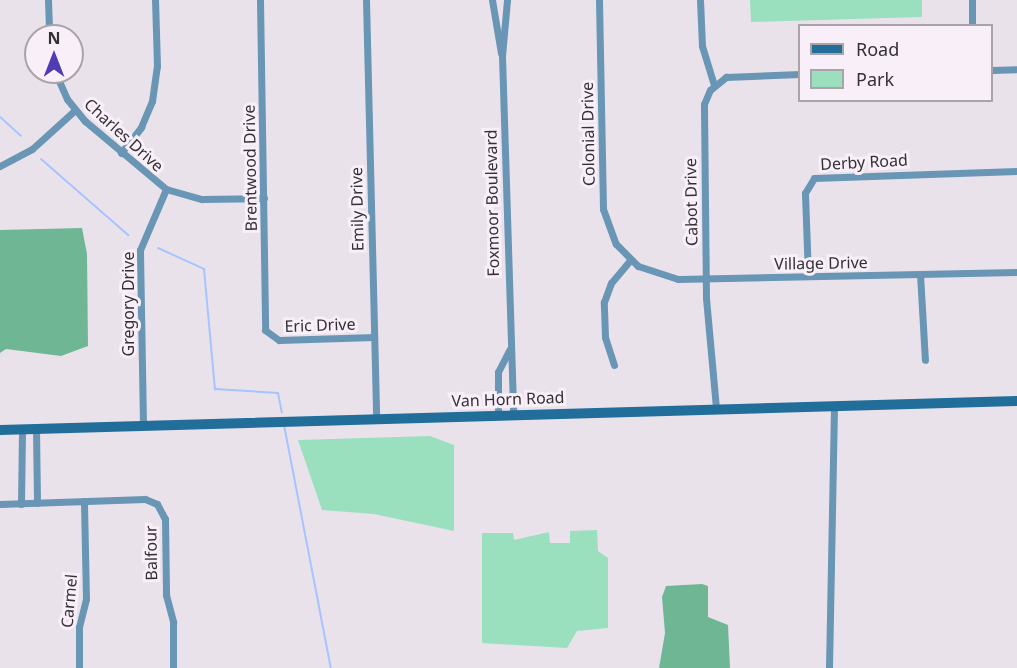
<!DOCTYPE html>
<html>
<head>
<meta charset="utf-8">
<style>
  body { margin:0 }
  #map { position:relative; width:1017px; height:668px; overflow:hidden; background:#eae2eb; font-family:"Noto Sans",sans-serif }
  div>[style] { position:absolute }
  .green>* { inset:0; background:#9be0be }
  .forest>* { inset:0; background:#6eb694 }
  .stream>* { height:2px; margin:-1px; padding:0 1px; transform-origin:1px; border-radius:1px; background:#a7c4ff }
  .minor>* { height:7px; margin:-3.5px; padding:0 3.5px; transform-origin:3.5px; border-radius:3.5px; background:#6996b5 }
  .secondary>* { height:10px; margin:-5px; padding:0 5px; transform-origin:5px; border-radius:5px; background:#226e9b }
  span { translate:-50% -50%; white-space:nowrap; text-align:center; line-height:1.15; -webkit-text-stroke:6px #f8eff8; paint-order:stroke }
  .street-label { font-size:16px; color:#343134 }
  .legend { position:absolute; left:798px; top:24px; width:195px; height:78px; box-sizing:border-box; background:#f8eff8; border:2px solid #aaa3aa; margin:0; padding:8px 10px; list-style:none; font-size:18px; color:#343134 }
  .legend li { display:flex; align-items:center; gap:12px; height:30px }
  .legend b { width:30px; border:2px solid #aaa3aa }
  .north { position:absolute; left:24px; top:24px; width:60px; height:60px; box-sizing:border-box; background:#f8eff8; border:2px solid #aaa3aa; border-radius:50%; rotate:0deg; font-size:16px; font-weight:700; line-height:24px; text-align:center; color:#343134 }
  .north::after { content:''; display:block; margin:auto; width:21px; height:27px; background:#4f3cb3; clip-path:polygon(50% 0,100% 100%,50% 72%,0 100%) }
</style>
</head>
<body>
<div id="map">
  <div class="green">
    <i style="clip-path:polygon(750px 0,922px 0,922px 17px,751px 22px)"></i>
    <i style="clip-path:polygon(430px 436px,454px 445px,454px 531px,374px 514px,322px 510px,298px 440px)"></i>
    <i style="clip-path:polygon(597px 530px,598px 551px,608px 558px,608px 628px,577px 631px,567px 648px,482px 643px,482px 533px,513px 533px,514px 540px,549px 532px,550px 543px,570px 543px,570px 531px)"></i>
  </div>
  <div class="forest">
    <i style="clip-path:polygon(82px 228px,87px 254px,88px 346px,61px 356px,6px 349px,0 353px,0 230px)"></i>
    <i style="clip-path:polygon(702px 584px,708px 586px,708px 617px,728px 625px,730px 668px,659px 668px,665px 633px,662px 597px,666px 586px)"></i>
  </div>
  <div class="stream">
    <i style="left:0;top:117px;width:28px;rotate:42deg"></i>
    <i style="left:41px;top:159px;width:116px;rotate:41.1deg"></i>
    <i style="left:158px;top:248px;width:51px;rotate:24.5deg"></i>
    <i style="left:204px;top:269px;width:121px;rotate:84.8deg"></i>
    <i style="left:215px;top:389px;width:63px;rotate:3.6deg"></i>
    <i style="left:278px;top:393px;width:20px;rotate:79deg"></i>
    <i style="left:284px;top:425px;width:248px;rotate:79.1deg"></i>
  </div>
  <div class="minor">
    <i style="left:48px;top:0;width:36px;rotate:88deg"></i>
    <i style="left:260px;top:0;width:330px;rotate:89.1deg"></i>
    <i style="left:265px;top:330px;width:17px;rotate:36deg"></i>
    <i style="left:279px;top:340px;width:95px;rotate:-1.8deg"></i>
    <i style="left:366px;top:0;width:418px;rotate:88.6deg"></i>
    <i style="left:492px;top:0;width:54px;rotate:80.4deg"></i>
    <i style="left:507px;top:0;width:56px;rotate:95.1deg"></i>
    <i style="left:502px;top:56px;width:358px;rotate:88.2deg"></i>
    <i style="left:599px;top:0;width:209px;rotate:88.9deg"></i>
    <i style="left:603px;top:209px;width:37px;rotate:70deg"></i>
    <i style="left:616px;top:244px;width:31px;rotate:45deg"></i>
    <i style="left:638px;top:266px;width:42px;rotate:18deg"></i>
    <i style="left:678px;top:279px;width:339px;rotate:-1.2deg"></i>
    <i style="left:700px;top:0;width:46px;rotate:87.5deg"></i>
    <i style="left:702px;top:46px;width:41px;rotate:72.9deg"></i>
    <i style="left:972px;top:0;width:26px;rotate:90deg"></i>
    <i style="left:992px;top:70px;width:25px;rotate:-2deg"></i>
    <i style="left:55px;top:72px;width:30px;rotate:66deg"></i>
    <i style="left:67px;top:99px;width:28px;rotate:51deg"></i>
    <i style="left:85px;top:121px;width:106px;rotate:40deg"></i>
    <i style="left:166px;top:189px;width:37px;rotate:16deg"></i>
    <i style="left:202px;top:199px;width:62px;rotate:-0.9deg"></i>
    <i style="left:121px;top:153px;width:33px;rotate:-52deg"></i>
    <i style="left:141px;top:127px;width:28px;rotate:-67deg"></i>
    <i style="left:152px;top:101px;width:35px;rotate:-82deg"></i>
    <i style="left:157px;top:66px;width:66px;rotate:-91.7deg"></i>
    <i style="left:0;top:166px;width:36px;rotate:-28deg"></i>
    <i style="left:32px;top:149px;width:58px;rotate:-42.2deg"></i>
    <i style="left:920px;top:274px;width:86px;rotate:86.7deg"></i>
    <i style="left:808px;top:276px;width:83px;rotate:-92.1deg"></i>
    <i style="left:805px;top:193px;width:17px;rotate:-59deg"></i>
    <i style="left:814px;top:178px;width:203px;rotate:-2deg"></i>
    <i style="left:614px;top:365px;width:29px;rotate:-108deg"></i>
    <i style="left:605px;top:337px;width:35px;rotate:-92deg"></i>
    <i style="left:604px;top:302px;width:20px;rotate:-70deg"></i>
    <i style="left:611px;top:283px;width:30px;rotate:-50deg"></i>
    <i style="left:716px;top:408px;width:110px;rotate:-95.2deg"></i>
    <i style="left:706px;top:298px;width:194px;rotate:-90.6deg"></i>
    <i style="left:704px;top:104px;width:15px;rotate:-67deg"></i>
    <i style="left:710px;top:90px;width:21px;rotate:-39deg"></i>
    <i style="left:726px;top:77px;width:74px;rotate:-2.3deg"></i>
    <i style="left:498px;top:414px;width:42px;rotate:-90deg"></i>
    <i style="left:498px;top:372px;width:25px;rotate:-63deg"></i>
    <i style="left:143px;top:424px;width:174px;rotate:-91deg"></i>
    <i style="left:140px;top:250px;width:66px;rotate:-66.9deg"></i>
    <i style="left:36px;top:429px;width:74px;rotate:89.2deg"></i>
    <i style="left:0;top:504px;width:145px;rotate:-2deg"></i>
    <i style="left:145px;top:499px;width:13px;rotate:23deg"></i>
    <i style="left:157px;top:504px;width:17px;rotate:62deg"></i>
    <i style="left:165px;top:519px;width:76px;rotate:89.2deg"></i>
    <i style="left:166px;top:595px;width:28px;rotate:75deg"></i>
    <i style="left:173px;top:622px;width:46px;rotate:90deg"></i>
    <i style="left:21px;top:504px;width:74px;rotate:-89.2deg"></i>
    <i style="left:79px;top:668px;width:41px;rotate:-90deg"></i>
    <i style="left:79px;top:627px;width:29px;rotate:-76deg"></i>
    <i style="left:86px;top:599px;width:98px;rotate:-91.2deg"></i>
    <i style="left:829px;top:668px;width:263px;rotate:-88.9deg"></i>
  </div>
  <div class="secondary">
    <i style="left:0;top:430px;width:1017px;rotate:-1.63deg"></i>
  </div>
  <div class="street-label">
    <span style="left:588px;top:134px;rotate:-91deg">Colonial Drive</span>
    <span style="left:124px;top:135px;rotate:42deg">Charles Drive</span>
    <span style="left:864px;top:162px;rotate:-3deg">Derby Road</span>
    <span style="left:250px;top:168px;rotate:-91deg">Brentwood Drive</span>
    <span style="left:691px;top:202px;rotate:-91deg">Cabot Drive</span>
    <span style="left:492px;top:203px;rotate:-91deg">Foxmoor Boulevard</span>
    <span style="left:357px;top:209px;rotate:-91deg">Emily Drive</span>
    <span style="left:821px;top:263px;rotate:-1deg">Village Drive</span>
    <span style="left:128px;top:304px;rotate:-90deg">Gregory Drive</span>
    <span style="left:320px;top:325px;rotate:-2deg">Eric Drive</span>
    <span style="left:508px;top:399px;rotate:-2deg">Van Horn Road</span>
    <span style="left:151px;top:553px;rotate:-91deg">Balfour</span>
    <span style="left:69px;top:601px;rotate:-85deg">Carmel</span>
  </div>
  <ul class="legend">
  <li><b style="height:8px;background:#226e9b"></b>Road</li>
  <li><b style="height:16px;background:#9be0be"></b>Park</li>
  </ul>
  <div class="north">N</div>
</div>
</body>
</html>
